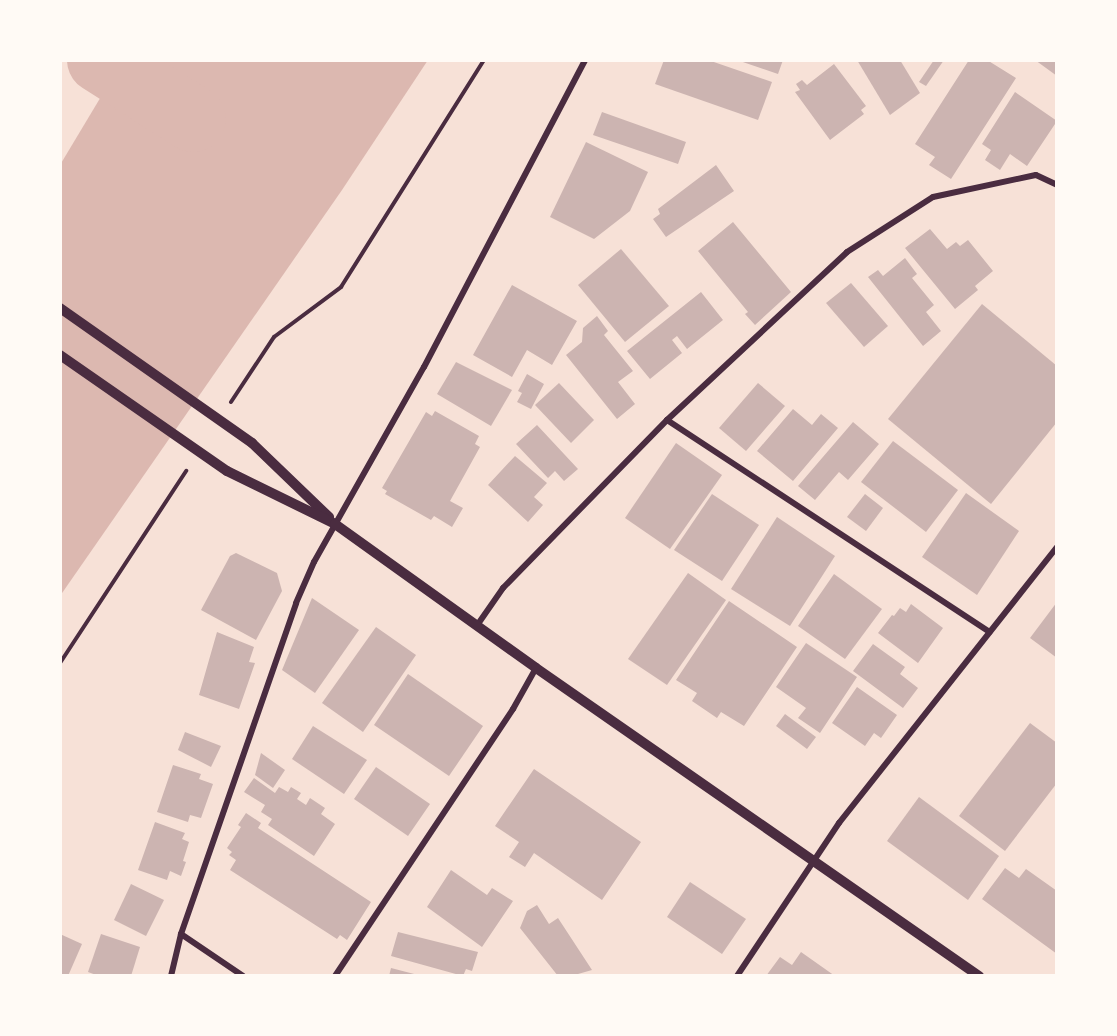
<!DOCTYPE html>
<html>
<head>
<meta charset="utf-8">
<style>
  body { margin:0 }
  #map { position:relative; width:1117px; height:1036px; overflow:hidden; background:#f7e1d7; font-family:"Public Sans",sans-serif }
  div>[style] { position:absolute }
  .water>* { inset:0; background:#dcb8b0 }
  .river>* { height:66px; margin:-33px; padding:0 33px; transform-origin:33px; border-radius:33px; background:#dcb8b0 }
  .building>* { inset:0; background:#ccb4b1 }
  .path>* { height:4px; margin:-2px; padding:0 2px; transform-origin:2px; border-radius:2px; background:#4a2c40 }
  .minor>* { height:6px; margin:-3px; padding:0 3px; transform-origin:3px; border-radius:3px; background:#4a2c40 }
  .tertiary>* { height:10px; margin:-5px; padding:0 5px; transform-origin:5px; border-radius:5px; background:#4a2c40 }
  span { translate:-50% -50%; white-space:nowrap; text-align:center; line-height:1.15; -webkit-text-stroke:6px #fffaf5; paint-order:stroke }
  .frame { position:absolute; inset:0; border:62px solid #fffaf5; pointer-events:none }
</style>
</head>
<body>
<div id="map">
  <div class="water">
    <i style="clip-path:polygon(123px 60px,428px 60px,342px 190px,60px 596px,60px 165px)"></i>
  </div>
  <div class="river">
    <i style="left:100px;top:60px;width:110px;rotate:32.4deg"></i>
  </div>
  <div class="building">
    <i style="clip-path:polygon(664px 60px,708px 60px,772px 82px,758px 120px,655px 84px)"></i>
    <i style="clip-path:polygon(737px 60px,783px 60px,778px 74px)"></i>
    <i style="clip-path:polygon(857px 60px,900px 60px,920px 93px,890px 115px)"></i>
    <i style="clip-path:polygon(934px 60px,944px 60px,926px 86px,919px 82px)"></i>
    <i style="clip-path:polygon(969px 60px,987px 60px,1016px 78px,951px 179px,929px 165px,935px 157px,915px 144px)"></i>
    <i style="clip-path:polygon(1035px 60px,1057px 60px,1057px 76px)"></i>
    <i style="clip-path:polygon(834px 64px,866px 106px,861px 110px,864px 114px,830px 140px,795px 92px,800px 90px,796px 84px,802px 80px,807px 85px)"></i>
    <i style="clip-path:polygon(1015px 92px,1057px 121px,1027px 166px,1010px 154px,1000px 170px,985px 160px,991px 150px,982px 144px)"></i>
    <i style="clip-path:polygon(602px 112px,686px 142px,678px 164px,593px 135px)"></i>
    <i style="clip-path:polygon(586px 142px,648px 172px,630px 211px,594px 239px,550px 217px)"></i>
    <i style="clip-path:polygon(716px 165px,734px 191px,666px 237px,653px 219px,660px 214px,658px 209px)"></i>
    <i style="clip-path:polygon(733px 222px,791px 292px,755px 325px,745px 314px,748px 312px,698px 251px)"></i>
    <i style="clip-path:polygon(930px 229px,947px 249px,956px 242px,960px 246px,968px 240px,993px 271px,975px 286px,978px 290px,955px 309px,905px 248px)"></i>
    <i style="clip-path:polygon(621px 249px,669px 306px,625px 342px,578px 285px)"></i>
    <i style="clip-path:polygon(905px 258px,917px 274px,912px 278px,934px 305px,926px 312px,941px 331px,923px 346px,868px 277px,878px 270px,883px 276px)"></i>
    <i style="clip-path:polygon(851px 283px,888px 326px,864px 347px,826px 303px)"></i>
    <i style="clip-path:polygon(512px 285px,577px 321px,552px 365px,527px 350px,512px 377px,473px 355px)"></i>
    <i style="clip-path:polygon(701px 292px,723px 320px,687px 349px,677px 336px,672px 340px,682px 353px,650px 379px,627px 351px)"></i>
    <i style="clip-path:polygon(982px 304px,1057px 366px,1057px 422px,991px 504px,888px 419px)"></i>
    <i style="clip-path:polygon(597px 316px,608px 331px,604px 335px,633px 371px,618px 382px,635px 404px,617px 419px,566px 355px,582px 342px,583px 328px)"></i>
    <i style="clip-path:polygon(456px 362px,512px 390px,491px 426px,437px 394px)"></i>
    <i style="clip-path:polygon(527px 374px,544px 384px,531px 409px,517px 402px,522px 393px,518px 391px)"></i>
    <i style="clip-path:polygon(559px 383px,594px 420px,571px 443px,535px 405px)"></i>
    <i style="clip-path:polygon(758px 383px,785px 406px,746px 451px,719px 428px)"></i>
    <i style="clip-path:polygon(793px 409px,812px 425px,821px 414px,838px 428px,793px 481px,757px 451px)"></i>
    <i style="clip-path:polygon(435px 411px,479px 436px,475px 444px,480px 447px,450px 501px,463px 508px,452px 527px,434px 516px,431px 520px,385px 494px,387px 491px,382px 488px,426px 412px,432px 416px)"></i>
    <i style="clip-path:polygon(853px 422px,879px 444px,848px 480px,839px 472px,815px 500px,798px 486px)"></i>
    <i style="clip-path:polygon(537px 425px,578px 469px,564px 481px,555px 471px,548px 478px,516px 444px)"></i>
    <i style="clip-path:polygon(893px 441px,958px 490px,926px 532px,861px 482px)"></i>
    <i style="clip-path:polygon(676px 443px,722px 475px,670px 549px,625px 518px)"></i>
    <i style="clip-path:polygon(515px 456px,547px 483px,534px 497px,543px 505px,528px 522px,488px 485px)"></i>
    <i style="clip-path:polygon(966px 493px,1019px 531px,977px 595px,922px 557px)"></i>
    <i style="clip-path:polygon(712px 494px,759px 525px,722px 581px,674px 550px)"></i>
    <i style="clip-path:polygon(865px 494px,883px 508px,866px 531px,847px 517px)"></i>
    <i style="clip-path:polygon(777px 517px,835px 556px,790px 626px,731px 589px)"></i>
    <i style="clip-path:polygon(236px 553px,277px 573px,282px 591px,256px 640px,201px 610px,230px 556px)"></i>
    <i style="clip-path:polygon(688px 573px,726px 600px,667px 685px,628px 659px)"></i>
    <i style="clip-path:polygon(834px 574px,882px 609px,845px 659px,798px 626px)"></i>
    <i style="clip-path:polygon(312px 598px,359px 630px,315px 693px,282px 670px)"></i>
    <i style="clip-path:polygon(729px 601px,797px 647px,744px 726px,721px 712px,717px 718px,692px 701px,697px 693px,676px 680px)"></i>
    <i style="clip-path:polygon(1057px 602px,1057px 658px,1030px 638px)"></i>
    <i style="clip-path:polygon(911px 604px,943px 628px,918px 663px,878px 633px,892px 615px,894px 616px,900px 608px,906px 612px)"></i>
    <i style="clip-path:polygon(376px 627px,416px 655px,363px 732px,322px 703px)"></i>
    <i style="clip-path:polygon(217px 632px,254px 647px,249px 662px,255px 663px,239px 709px,199px 695px)"></i>
    <i style="clip-path:polygon(806px 643px,857px 677px,820px 733px,798px 718px,806px 708px,776px 687px)"></i>
    <i style="clip-path:polygon(873px 644px,905px 667px,900px 674px,918px 688px,903px 708px,853px 671px)"></i>
    <i style="clip-path:polygon(408px 674px,483px 726px,449px 776px,374px 725px)"></i>
    <i style="clip-path:polygon(857px 687px,897px 715px,881px 738px,874px 733px,865px 746px,832px 723px)"></i>
    <i style="clip-path:polygon(785px 714px,816px 737px,807px 749px,776px 726px)"></i>
    <i style="clip-path:polygon(1030px 723px,1057px 743px,1057px 783px,1005px 851px,959px 816px)"></i>
    <i style="clip-path:polygon(313px 726px,367px 760px,344px 794px,292px 759px)"></i>
    <i style="clip-path:polygon(185px 732px,221px 746px,211px 767px,178px 750px)"></i>
    <i style="clip-path:polygon(261px 753px,285px 770px,273px 788px,255px 775px)"></i>
    <i style="clip-path:polygon(173px 765px,201px 774px,199px 779px,213px 784px,201px 818px,190px 815px,188px 822px,157px 812px)"></i>
    <i style="clip-path:polygon(376px 767px,430px 804px,408px 836px,354px 799px)"></i>
    <i style="clip-path:polygon(534px 769px,641px 842px,602px 900px,534px 853px,525px 867px,509px 857px,519px 842px,495px 826px)"></i>
    <i style="clip-path:polygon(254px 778px,275px 793px,279px 787px,288px 792px,291px 787px,301px 793px,297px 799px,306px 805px,310px 798px,325px 808px,321px 814px,335px 824px,314px 856px,268px 825px,272px 819px,261px 812px,265px 805px,244px 792px)"></i>
    <i style="clip-path:polygon(919px 797px,999px 856px,968px 900px,887px 841px)"></i>
    <i style="clip-path:polygon(246px 813px,261px 823px,258px 828px,371px 902px,347px 940px,340px 935px,337px 939px,230px 870px,236px 860px,229px 855px,232px 852px,227px 848px,241px 827px,238px 825px)"></i>
    <i style="clip-path:polygon(155px 822px,185px 833px,182px 839px,189px 842px,183px 861px,186px 862px,181px 876px,170px 871px,167px 880px,138px 870px)"></i>
    <i style="clip-path:polygon(1005px 868px,1019px 878px,1026px 869px,1057px 891px,1057px 954px,982px 899px)"></i>
    <i style="clip-path:polygon(451px 870px,487px 895px,492px 888px,513px 901px,482px 947px,427px 907px)"></i>
    <i style="clip-path:polygon(690px 882px,746px 919px,722px 954px,667px 917px)"></i>
    <i style="clip-path:polygon(131px 884px,164px 900px,146px 936px,114px 920px)"></i>
    <i style="clip-path:polygon(537px 905px,549px 924px,558px 918px,592px 970px,571px 976px,558px 976px,520px 928px,527px 911px)"></i>
    <i style="clip-path:polygon(398px 932px,478px 952px,472px 971px,466px 969px,463px 976px,391px 956px)"></i>
    <i style="clip-path:polygon(60px 934px,82px 944px,68px 976px,60px 976px)"></i>
    <i style="clip-path:polygon(101px 934px,140px 947px,131px 976px,99px 976px,88px 972px)"></i>
    <i style="clip-path:polygon(801px 952px,835px 976px,766px 976px,780px 957px,792px 965px)"></i>
    <i style="clip-path:polygon(391px 968px,418px 975px,418px 976px,389px 976px)"></i>
  </div>
  <div class="path">
    <i style="left:231px;top:402px;width:78px;rotate:-56.5deg"></i>
    <i style="left:274px;top:337px;width:84px;rotate:-36.7deg"></i>
    <i style="left:341px;top:287px;width:268px;rotate:-57.8deg"></i>
    <i style="left:60px;top:663px;width:230px;rotate:-56.7deg"></i>
  </div>
  <div class="minor">
    <i style="left:667px;top:420px;width:386px;rotate:33.3deg"></i>
    <i style="left:478px;top:624px;width:44px;rotate:-55.2deg"></i>
    <i style="left:503px;top:588px;width:235px;rotate:-45.7deg"></i>
    <i style="left:667px;top:420px;width:246px;rotate:-43deg"></i>
    <i style="left:847px;top:252px;width:102px;rotate:-32.6deg"></i>
    <i style="left:933px;top:197px;width:105px;rotate:-12.1deg"></i>
    <i style="left:1036px;top:175px;width:23px;rotate:25deg"></i>
    <i style="left:181px;top:934px;width:75px;rotate:34.1deg"></i>
    <i style="left:171px;top:976px;width:43px;rotate:-76.6deg"></i>
    <i style="left:181px;top:934px;width:350px;rotate:-70.8deg"></i>
    <i style="left:296px;top:603px;width:45px;rotate:-66.3deg"></i>
    <i style="left:314px;top:562px;width:224px;rotate:-60.6deg"></i>
    <i style="left:424px;top:367px;width:347px;rotate:-62.3deg"></i>
    <i style="left:335px;top:976px;width:321px;rotate:-56.3deg"></i>
    <i style="left:513px;top:709px;width:47px;rotate:-60.7deg"></i>
    <i style="left:737px;top:976px;width:184px;rotate:-56.3deg"></i>
    <i style="left:839px;top:823px;width:352px;rotate:-51.7deg"></i>
  </div>
  <div class="tertiary">
    <i style="left:60px;top:308px;width:235px;rotate:35.1deg"></i>
    <i style="left:252px;top:443px;width:107px;rotate:43.9deg"></i>
    <i style="left:60px;top:355px;width:203px;rotate:34.8deg"></i>
    <i style="left:227px;top:471px;width:120px;rotate:26.1deg"></i>
    <i style="left:335px;top:524px;width:247px;rotate:35.6deg"></i>
    <i style="left:536px;top:668px;width:540px;rotate:34.81deg"></i>
  </div>
  <div class="frame"></div>
</div>
</body>
</html>
